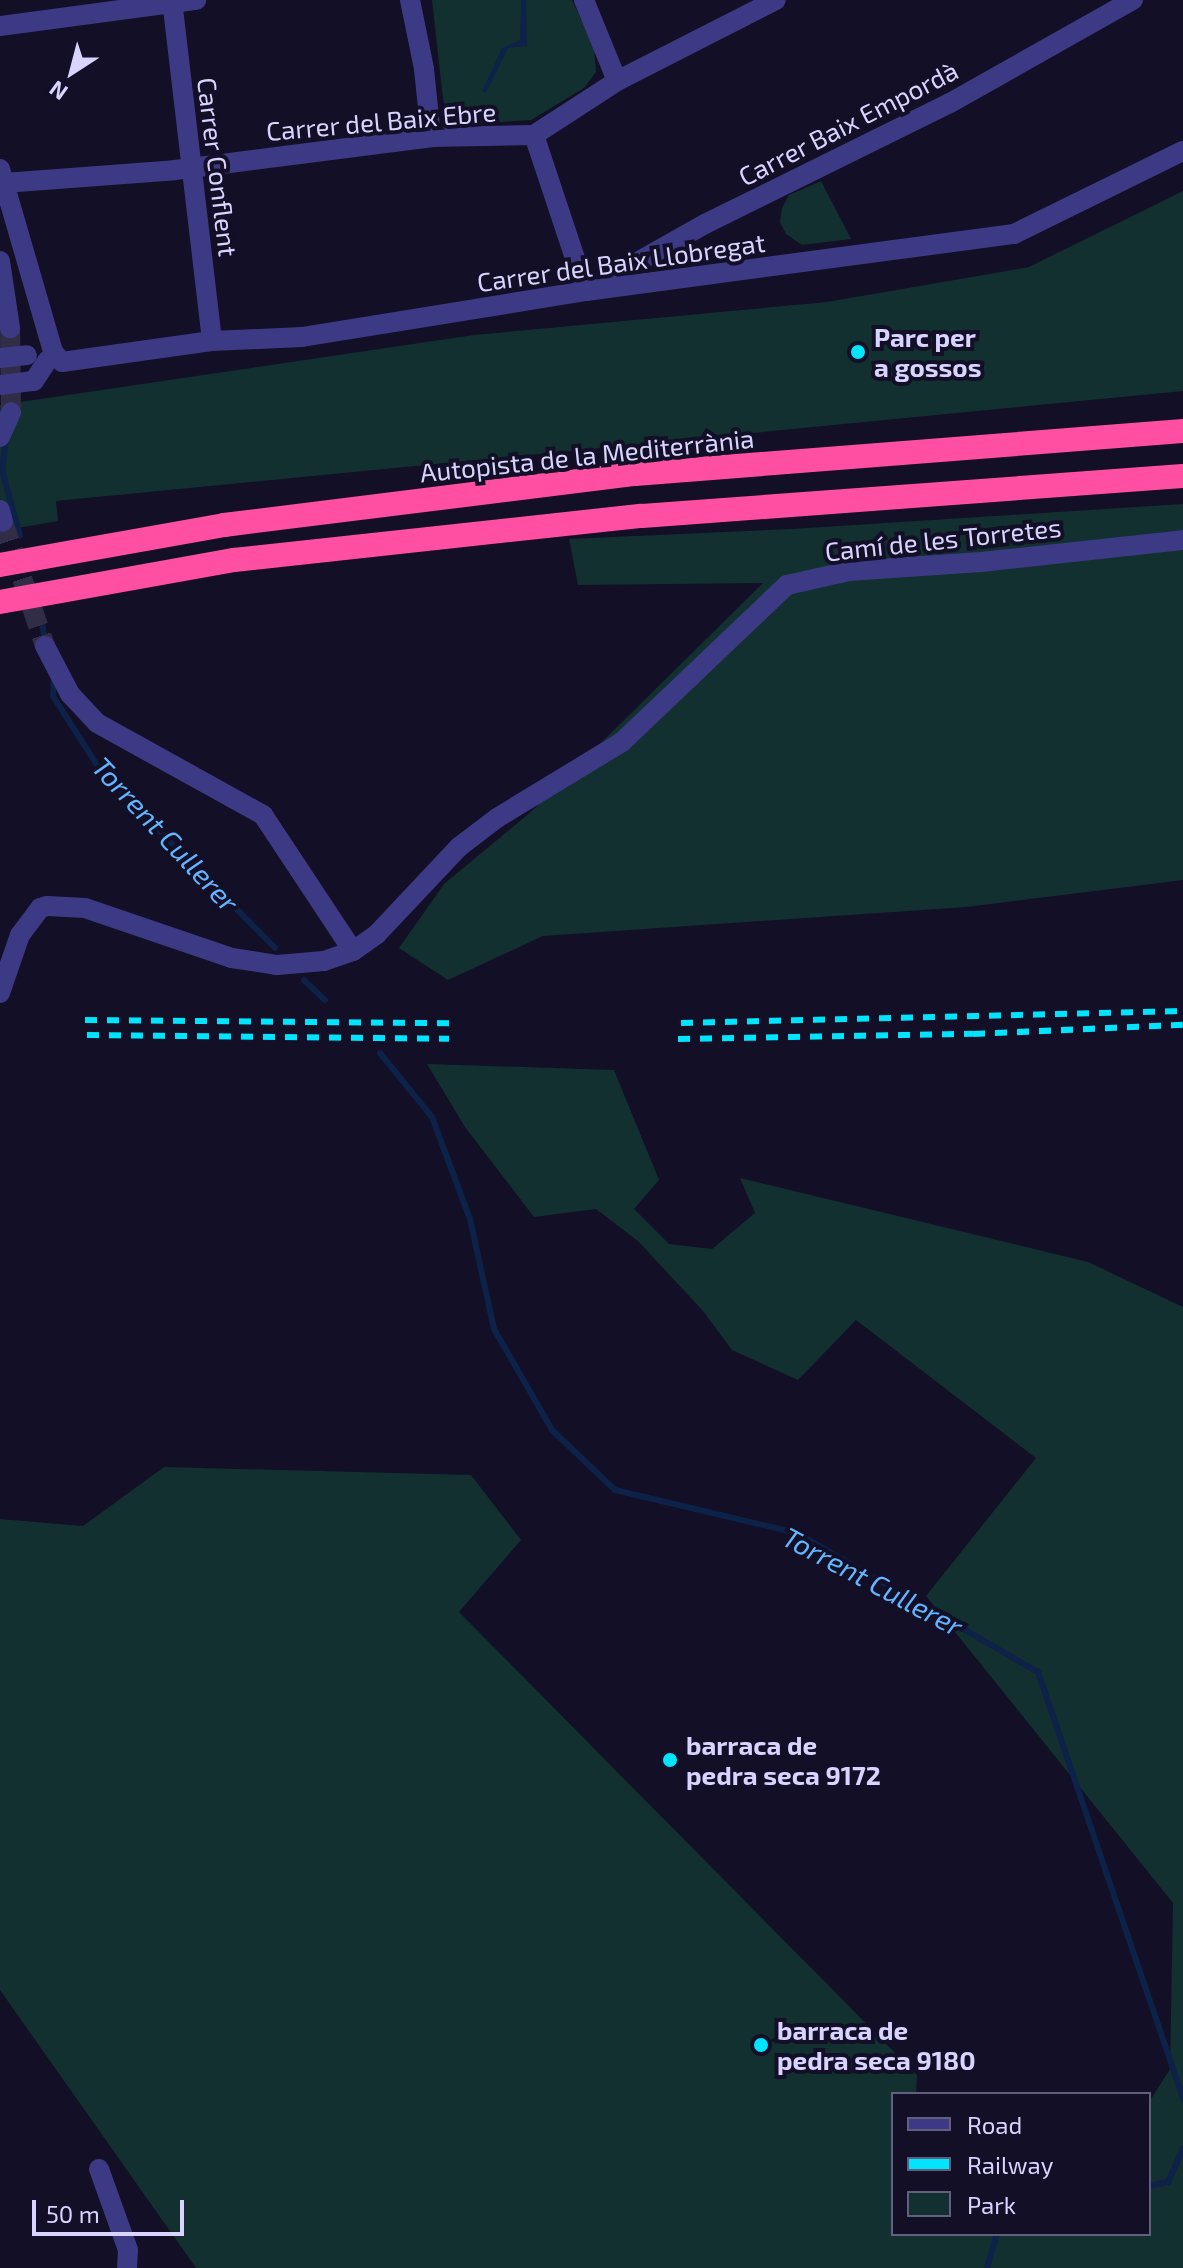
<!DOCTYPE html>
<html>
<head>
<meta charset="utf-8">
<style>
  body { margin:0 }
  #map { position:relative; width:1183px; height:2268px; overflow:hidden; background:#130f26; font-family:"Exo 2",sans-serif }
  div>[style] { position:absolute }
  .green>* { inset:0; background:#12302f }
  .water>* { inset:0; background:#0c2248 }
  .stream>* { height:6px; margin:-3px; padding:0 3px; transform-origin:3px; border-radius:3px; background:#0c2248 }
  .minor-tunnel>* { height:20px; margin-top:-10px; transform-origin:0; background:repeating-linear-gradient(90deg,#312d47 0 20px,transparent 0 30px) }
  .minor>* { height:20px; margin:-10px; padding:0 10px; transform-origin:10px; border-radius:10px; background:#3d3a85 }
  .highway>* { height:24px; margin:-12px; padding:0 12px; transform-origin:12px; border-radius:12px; background:#ff4fa3 }
  .rail>* { height:6px; margin-top:-3px; transform-origin:0; background:repeating-linear-gradient(90deg,#00e5ff 0 12px,transparent 0 22px) }
  .minor-bridge>* { height:20px; margin:-10px; padding:0 10px; transform-origin:10px; border-radius:10px; background:#3d3a85 }
  .dots>* { width:22px; height:22px; translate:-50% -50%; box-sizing:border-box; border:4px solid #130f26; border-radius:50% }
  span { translate:-50% -50%; white-space:nowrap; text-align:center; line-height:1.15; -webkit-text-stroke:8px #130f26; paint-order:stroke }
  .street-label { font-size:26px; color:#d9d4ff }
  .poi-label { font-size:26px; color:#d9d4ff; font-weight:700 }
  .left { translate:0 -50%; text-align:left }
  .water-label { font-size:28px; color:#62b6ff; font-style:italic }
  .legend { position:absolute; left:891px; top:2092px; width:260px; height:144px; box-sizing:border-box; background:#130f26; border:2px solid #625e7d; margin:0; padding:10px 14px; list-style:none; font-size:24px; color:#d9d4ff }
  .legend li { display:flex; align-items:center; gap:16px; height:40px }
  .legend b { width:40px; border:2px solid #625e7d }
  .north { position:absolute; left:32px; top:32px; width:80px; height:80px; -webkit-text-stroke:6px #130f26; paint-order:stroke; rotate:216deg; font-size:22px; font-weight:700; line-height:32px; text-align:center; color:#d9d4ff }
  .north::after { content:''; display:block; margin:auto; width:28px; height:36px; background:#d9d4ff; clip-path:polygon(50% 0,100% 100%,50% 72%,0 100%) }
  .scale { position:absolute; left:32px; top:2200px; width:152px; height:36px; box-sizing:border-box; border:4px solid #d9d4ff; border-top:0; padding-left:10px; font-size:24px; line-height:28px; white-space:nowrap; color:#d9d4ff; -webkit-text-stroke:6px #130f26; paint-order:stroke }
</style>
</head>
<body>
<div id="map">
  <div class="green">
    <i style="clip-path:polygon(432px 0,572px 0,594px 47px,596px 72px,584px 88px,531px 120px,472px 124px,450px 117px,443px 99px)"></i>
    <i style="clip-path:polygon(821px 181px,851px 239px,802px 245px,786px 234px,780px 222px,782px 208px,789px 195px)"></i>
    <i style="clip-path:polygon(1183px 191px,1183px 391px,56px 501px,58px 521px,0 531px,0 405px,474px 335px,827px 302px,1029px 267px)"></i>
    <i style="clip-path:polygon(1183px 504px,1183px 880px,966px 907px,543px 936px,448px 980px,399px 948px,444px 884px,532px 811px,763px 583px,578px 585px,569px 539px,792px 529px)"></i>
    <i style="clip-path:polygon(427px 1064px,614px 1070px,659px 1180px,634px 1209px,669px 1244px,712px 1249px,755px 1213px,740px 1178px,1088px 1262px,1183px 1307px,1183px 2268px,196px 2268px,0 1990px,0 1519px,83px 1526px,164px 1467px,471px 1475px,521px 1540px,459px 1612px,917px 2075px,916px 2094px,893px 2094px,893px 2234px,1149px 2234px,1149px 2102px,1170px 2069px,1173px 1903px,926px 1596px,1036px 1458px,856px 1320px,798px 1380px,732px 1350px,703px 1311px,638px 1241px,596px 1209px,534px 1217px,465px 1127px)"></i>
  </div>
  <div class="water">
    <i style="clip-path:polygon(521px 0,526px 0,527px 46px,508px 48px,486px 93px,482px 91px,502px 48px,520px 40px)"></i>
  </div>
  <div class="stream">
    <i style="left:0;top:336px;width:73px;rotate:82.9deg"></i>
    <i style="left:6px;top:439px;width:31px;rotate:97deg"></i>
    <i style="left:2px;top:470px;width:68px;rotate:74.7deg"></i>
    <i style="left:42px;top:621px;width:22px;rotate:82deg"></i>
    <i style="left:54px;top:677px;width:19px;rotate:93deg"></i>
    <i style="left:53px;top:696px;width:91px;rotate:57.5deg"></i>
    <i style="left:102px;top:773px;width:246px;rotate:45.3deg"></i>
    <i style="left:304px;top:980px;width:29px;rotate:44deg"></i>
    <i style="left:380px;top:1053px;width:82px;rotate:50.9deg"></i>
    <i style="left:432px;top:1117px;width:109px;rotate:69.6deg"></i>
    <i style="left:470px;top:1219px;width:113px;rotate:77.7deg"></i>
    <i style="left:494px;top:1329px;width:116px;rotate:60.1deg"></i>
    <i style="left:552px;top:1430px;width:87px;rotate:43.6deg"></i>
    <i style="left:615px;top:1490px;width:187px;rotate:13.3deg"></i>
    <i style="left:797px;top:1533px;width:278px;rotate:30deg"></i>
    <i style="left:1038px;top:1672px;width:451px;rotate:71.2deg"></i>
    <i style="left:1149px;top:2186px;width:19px;rotate:-12deg"></i>
    <i style="left:1168px;top:2182px;width:36px;rotate:-66deg"></i>
    <i style="left:987px;top:2268px;width:35px;rotate:-74deg"></i>
  </div>
  <div class="minor-tunnel">
    <i style="left:10px;top:328px;width:84px;rotate:89.3deg"></i>
    <i style="left:3px;top:522px;width:131px;rotate:71.3deg"></i>
  </div>
  <div class="minor">
    <i style="left:172px;top:0;width:343px;rotate:83.3deg"></i>
    <i style="left:410px;top:0;width:70px;rotate:78.5deg"></i>
    <i style="left:424px;top:69px;width:68px;rotate:84.1deg"></i>
    <i style="left:584px;top:0;width:87px;rotate:67.8deg"></i>
    <i style="left:0;top:26px;width:198px;rotate:-7.6deg"></i>
    <i style="left:534px;top:135px;width:164px;rotate:71.6deg"></i>
    <i style="left:586px;top:291px;width:137px;rotate:-29.4deg"></i>
    <i style="left:705px;top:224px;width:273px;rotate:-26.3deg"></i>
    <i style="left:950px;top:103px;width:210px;rotate:-29.4deg"></i>
    <i style="left:0;top:169px;width:191px;rotate:73.8deg"></i>
    <i style="left:53px;top:352px;width:13px;rotate:48deg"></i>
    <i style="left:62px;top:362px;width:151px;rotate:-8deg"></i>
    <i style="left:212px;top:341px;width:90px;rotate:-2.5deg"></i>
    <i style="left:302px;top:337px;width:288px;rotate:-9.2deg"></i>
    <i style="left:586px;top:291px;width:432px;rotate:-7.6deg"></i>
    <i style="left:1014px;top:234px;width:188px;rotate:-26.2deg"></i>
    <i style="left:4px;top:183px;width:171px;rotate:-4.3deg"></i>
    <i style="left:175px;top:170px;width:258px;rotate:-7.3deg"></i>
    <i style="left:431px;top:137px;width:103px;rotate:-1.1deg"></i>
    <i style="left:534px;top:135px;width:99px;rotate:-33deg"></i>
    <i style="left:617px;top:81px;width:178px;rotate:-27deg"></i>
    <i style="left:0;top:261px;width:68px;rotate:81.5deg"></i>
    <i style="left:34px;top:381px;width:24px;rotate:-57deg"></i>
    <i style="left:0;top:437px;width:27px;rotate:-66deg"></i>
    <i style="left:0;top:510px;width:12px;rotate:76deg"></i>
    <i style="left:45px;top:646px;width:54px;rotate:62.5deg"></i>
    <i style="left:70px;top:694px;width:40px;rotate:47deg"></i>
    <i style="left:97px;top:723px;width:190px;rotate:29deg"></i>
    <i style="left:263px;top:815px;width:163px;rotate:56.5deg"></i>
    <i style="left:0;top:993px;width:61px;rotate:-71deg"></i>
    <i style="left:20px;top:935px;width:34px;rotate:-53deg"></i>
    <i style="left:40px;top:908px;width:7px;rotate:-16deg"></i>
    <i style="left:47px;top:906px;width:38px;rotate:3deg"></i>
    <i style="left:85px;top:908px;width:155px;rotate:18.8deg"></i>
    <i style="left:232px;top:958px;width:46px;rotate:8.8deg"></i>
    <i style="left:277px;top:965px;width:47px;rotate:-4.9deg"></i>
    <i style="left:324px;top:961px;width:31px;rotate:-19deg"></i>
    <i style="left:353px;top:951px;width:29px;rotate:-35deg"></i>
    <i style="left:377px;top:934px;width:120px;rotate:-46.7deg"></i>
    <i style="left:459px;top:847px;width:48px;rotate:-37.3deg"></i>
    <i style="left:497px;top:818px;width:146px;rotate:-31.3deg"></i>
    <i style="left:622px;top:742px;width:228px;rotate:-43.6deg"></i>
    <i style="left:787px;top:585px;width:64px;rotate:-12.7deg"></i>
    <i style="left:849px;top:571px;width:132px;rotate:-3.9deg"></i>
    <i style="left:981px;top:562px;width:203px;rotate:-6.2deg"></i>
    <i style="left:99px;top:2169px;width:86px;rotate:70.3deg"></i>
    <i style="left:128px;top:2250px;width:18px;rotate:93deg"></i>
  </div>
  <div class="highway">
    <i style="left:0;top:565px;width:228px;rotate:-10.1deg"></i>
    <i style="left:224px;top:525px;width:414px;rotate:-7.1deg"></i>
    <i style="left:635px;top:474px;width:550px;rotate:-4.49deg"></i>
    <i style="left:0;top:602px;width:238px;rotate:-10.2deg"></i>
    <i style="left:234px;top:560px;width:410px;rotate:-6.2deg"></i>
    <i style="left:642px;top:516px;width:542px;rotate:-4.23deg"></i>
  </div>
  <div class="rail">
    <i style="left:85px;top:1020px;width:368px;rotate:0.5deg"></i>
    <i style="left:681px;top:1023px;width:502px;rotate:-1.37deg"></i>
    <i style="left:87px;top:1035px;width:362px;rotate:0.6deg"></i>
    <i style="left:678px;top:1039px;width:295px;rotate:-1deg"></i>
    <i style="left:973px;top:1034px;width:210px;rotate:-2.5deg"></i>
  </div>
  <div class="minor-bridge">
    <i style="left:0;top:358px;width:27px;rotate:-6deg"></i>
    <i style="left:0;top:385px;width:34px;rotate:-7deg"></i>
  </div>
  <div class="dots">
    <i style="left:858px;top:352px;background:#00e5ff"></i>
    <i style="left:670px;top:1760px;background:#00e5ff"></i>
    <i style="left:761px;top:2045px;background:#00e5ff"></i>
  </div>
  <div class="street-label">
    <span style="left:381px;top:121px;rotate:-5deg">Carrer del Baix Ebre</span>
    <span style="left:848px;top:123px;rotate:-27deg">Carrer Baix Empordà</span>
    <span style="left:218px;top:167px;rotate:83deg">Carrer Conflent</span>
    <span style="left:621px;top:262px;rotate:-8deg">Carrer del Baix Llobregat</span>
    <span style="left:587px;top:455px;rotate:-6deg">Autopista de la Mediterrània</span>
    <span style="left:943px;top:539px;rotate:-6deg">Camí de les Torretes</span>
  </div>
  <div class="poi-label">
    <span class="left" style="left:874px;top:352px">Parc per<br>a gossos</span>
    <span class="left" style="left:686px;top:1760px">barraca de<br>pedra seca 9172</span>
    <span class="left" style="left:777px;top:2045px">barraca de<br>pedra seca 9180</span>
  </div>
  <div class="water-label">
    <span style="left:166px;top:834px;rotate:47deg">Torrent Cullerer</span>
    <span style="left:873px;top:1581px;rotate:28deg">Torrent Cullerer</span>
  </div>
  <ul class="legend">
  <li><b style="height:10px;background:#3d3a85"></b>Road</li>
  <li><b style="height:10px;background:#00e5ff"></b>Railway</li>
  <li><b style="height:22px;background:#12302f"></b>Park</li>
  </ul>
  <div class="north">N</div>
  <div class="scale">50 m</div>
</div>
</body>
</html>
